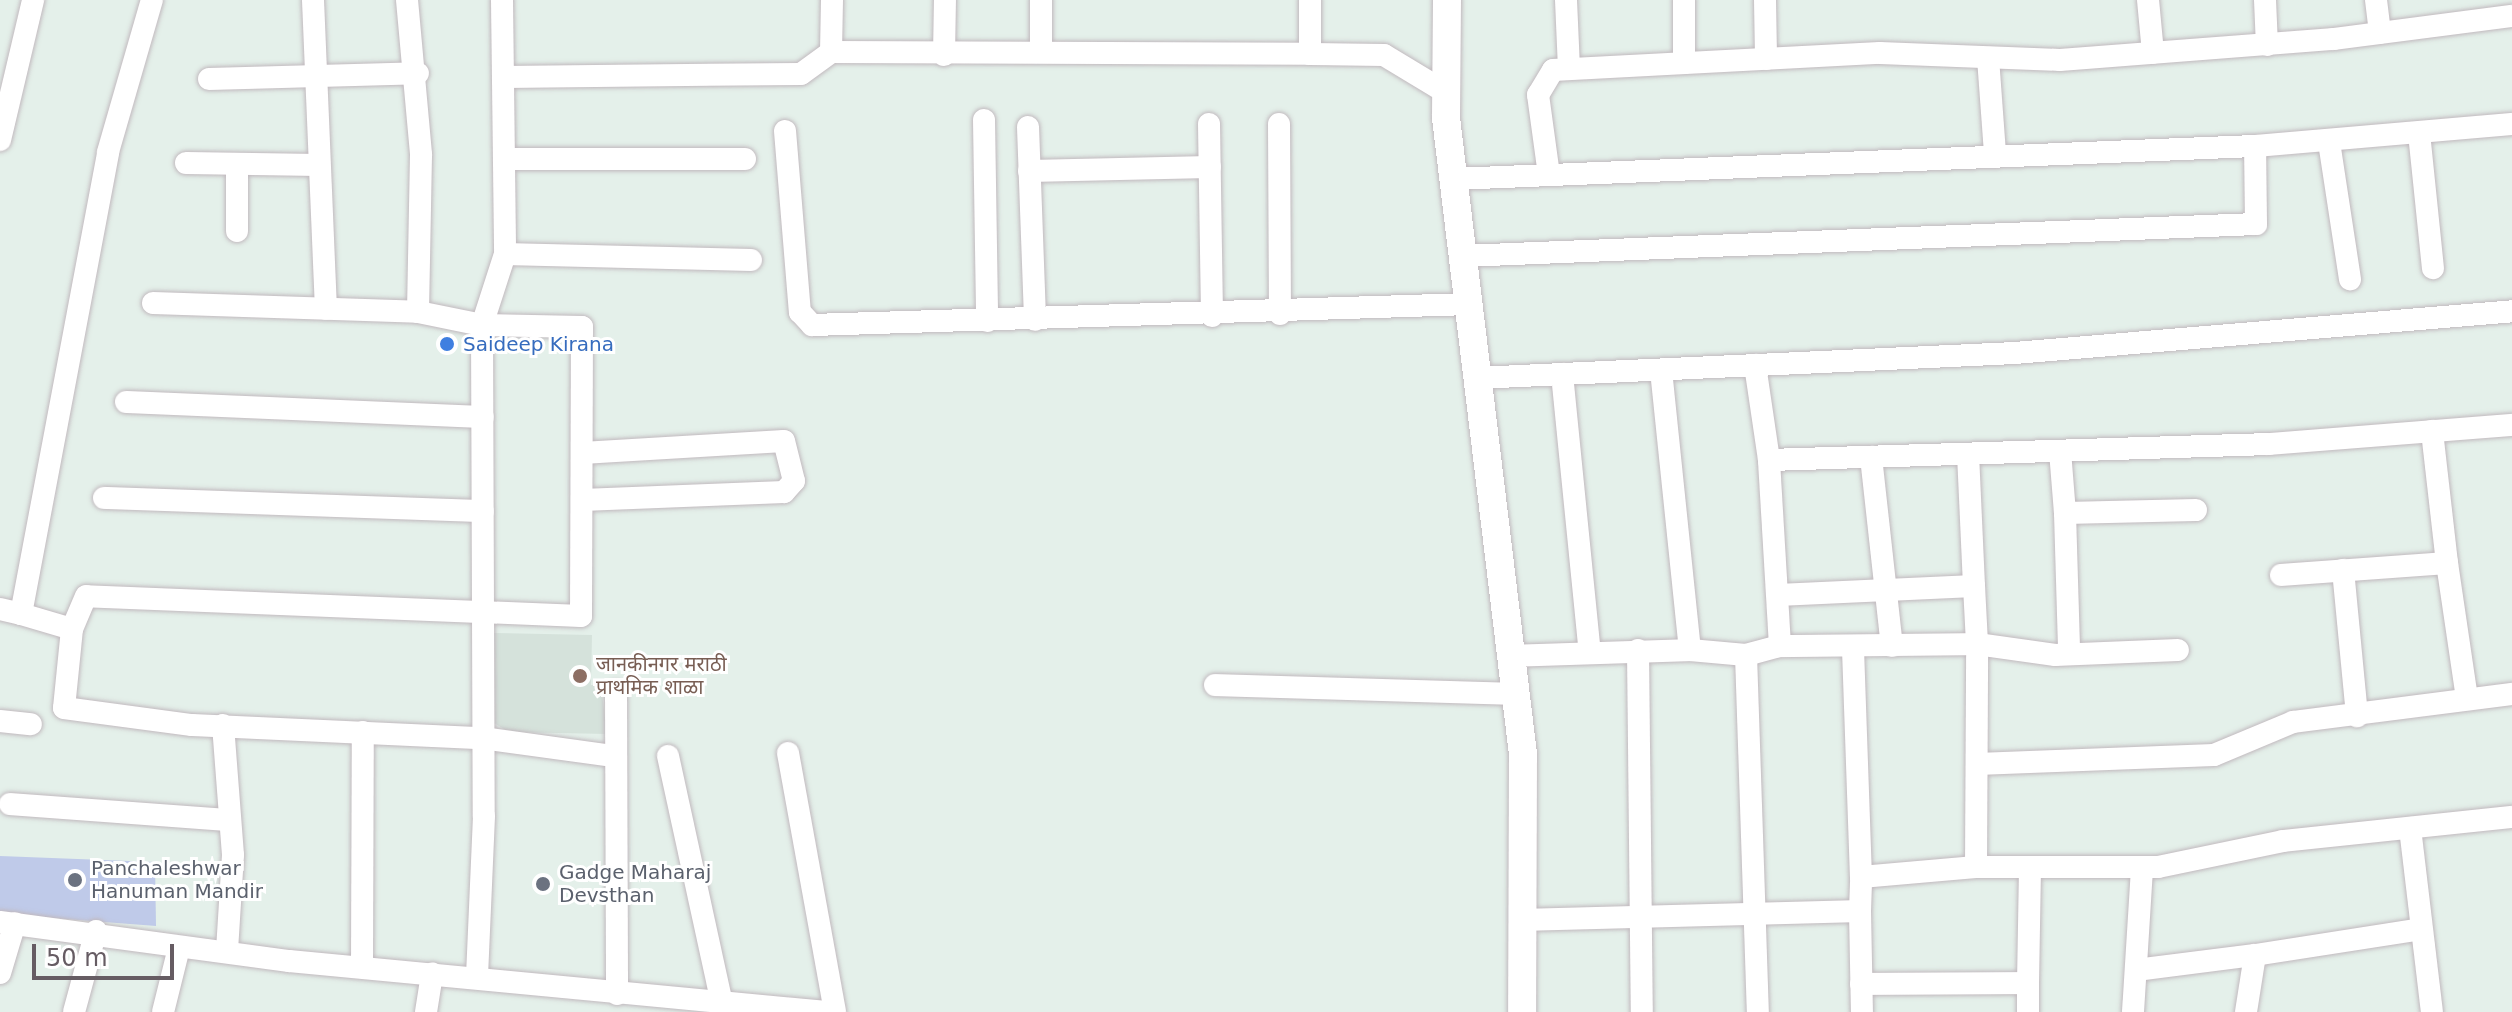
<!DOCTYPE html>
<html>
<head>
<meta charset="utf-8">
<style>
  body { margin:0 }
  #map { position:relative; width:2512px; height:1012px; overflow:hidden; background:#e4f0ea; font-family:"DejaVu Sans","Noto Sans Devanagari",sans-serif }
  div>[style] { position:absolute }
  .education>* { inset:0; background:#d5e2db }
  .green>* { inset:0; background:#bfcae9 }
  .roads { filter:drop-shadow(0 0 2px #c1b9be) drop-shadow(0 0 2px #c1b9be) }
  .minor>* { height:22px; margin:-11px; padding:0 11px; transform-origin:11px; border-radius:11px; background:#fff }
  .tertiary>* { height:28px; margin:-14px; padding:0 14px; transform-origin:14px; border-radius:14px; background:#fff }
  .dots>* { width:22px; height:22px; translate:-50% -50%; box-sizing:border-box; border:4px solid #fff; border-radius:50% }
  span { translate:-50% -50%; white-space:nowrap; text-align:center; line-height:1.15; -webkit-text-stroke:6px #fff; paint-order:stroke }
  .shop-label { font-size:20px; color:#366cbe }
  .left { translate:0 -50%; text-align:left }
  .education-label { font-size:20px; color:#785e54 }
  .worship-label { font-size:20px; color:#5b616d }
  .scale { position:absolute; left:32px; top:944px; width:142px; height:36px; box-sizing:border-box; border:4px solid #665c63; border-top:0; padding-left:10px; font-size:24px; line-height:28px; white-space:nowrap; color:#665c63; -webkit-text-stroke:6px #fff; paint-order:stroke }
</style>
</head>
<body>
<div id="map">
  <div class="education">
    <i style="clip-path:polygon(494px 633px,592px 635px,591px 685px,601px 685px,607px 734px,509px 732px,494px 723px)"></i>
  </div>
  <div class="green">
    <i style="clip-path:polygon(0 856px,155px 862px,156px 926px,0 914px)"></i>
  </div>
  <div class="roads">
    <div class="minor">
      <i style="left:313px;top:0;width:309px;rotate:87.6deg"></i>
      <i style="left:407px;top:0;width:156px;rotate:84.8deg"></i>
      <i style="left:421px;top:155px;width:157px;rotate:91.1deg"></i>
      <i style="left:418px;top:312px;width:65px;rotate:11.5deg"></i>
      <i style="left:482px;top:325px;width:491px;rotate:89.8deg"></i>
      <i style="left:484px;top:816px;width:160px;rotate:92.5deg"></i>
      <i style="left:502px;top:0;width:254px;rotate:89.3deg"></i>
      <i style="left:505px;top:254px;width:75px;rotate:107.9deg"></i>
      <i style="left:482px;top:325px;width:100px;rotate:1.1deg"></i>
      <i style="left:582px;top:327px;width:289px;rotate:90.2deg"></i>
      <i style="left:581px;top:616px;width:495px;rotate:-177.7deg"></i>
      <i style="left:86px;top:596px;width:36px;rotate:113deg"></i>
      <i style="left:72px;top:629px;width:79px;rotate:95.8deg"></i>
      <i style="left:64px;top:708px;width:129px;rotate:7.6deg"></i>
      <i style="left:192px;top:725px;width:290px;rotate:2.6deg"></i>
      <i style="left:482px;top:738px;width:133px;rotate:7.8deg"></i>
      <i style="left:1041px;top:0;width:50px;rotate:90deg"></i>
      <i style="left:1566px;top:0;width:69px;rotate:87.5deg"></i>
      <i style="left:1684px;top:0;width:63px;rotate:90deg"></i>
      <i style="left:1765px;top:0;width:59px;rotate:89deg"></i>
      <i style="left:2148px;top:0;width:53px;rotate:84.6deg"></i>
      <i style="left:2265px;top:0;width:45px;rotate:87.5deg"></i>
      <i style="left:2376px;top:0;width:33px;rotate:83deg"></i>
      <i style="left:831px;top:52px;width:52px;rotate:-88.9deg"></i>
      <i style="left:1310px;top:54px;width:54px;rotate:-90deg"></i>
      <i style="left:944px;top:55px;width:55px;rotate:-89deg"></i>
      <i style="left:1988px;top:58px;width:96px;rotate:85.8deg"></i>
      <i style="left:504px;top:77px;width:297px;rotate:-0.6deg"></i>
      <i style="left:801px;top:74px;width:37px;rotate:-36deg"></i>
      <i style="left:831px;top:52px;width:479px;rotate:0.2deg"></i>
      <i style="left:1310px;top:54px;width:74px;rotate:0.8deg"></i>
      <i style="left:1384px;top:55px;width:74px;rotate:31.1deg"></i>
      <i style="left:209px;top:79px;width:209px;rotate:-1.6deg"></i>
      <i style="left:984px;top:120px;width:201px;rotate:89.1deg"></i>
      <i style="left:1209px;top:124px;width:192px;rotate:89.1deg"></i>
      <i style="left:1279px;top:124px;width:190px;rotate:89.7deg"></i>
      <i style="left:1028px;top:127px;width:193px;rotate:87.9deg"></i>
      <i style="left:785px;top:131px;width:182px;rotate:85.3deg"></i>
      <i style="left:800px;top:312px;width:18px;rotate:47deg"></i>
      <i style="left:812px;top:325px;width:656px;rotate:-1.83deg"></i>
      <i style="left:2419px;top:133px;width:136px;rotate:84.1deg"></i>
      <i style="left:0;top:140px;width:144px;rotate:-76.7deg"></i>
      <i style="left:2329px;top:142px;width:139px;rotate:81.3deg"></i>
      <i style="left:505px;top:159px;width:240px"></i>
      <i style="left:186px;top:163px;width:133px;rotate:0.9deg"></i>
      <i style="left:237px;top:164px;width:67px;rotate:90deg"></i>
      <i style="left:1029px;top:171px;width:181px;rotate:-1.3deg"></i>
      <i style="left:1549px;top:175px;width:81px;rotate:-97.8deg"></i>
      <i style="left:1538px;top:95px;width:29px;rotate:-59deg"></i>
      <i style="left:1553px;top:70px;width:327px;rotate:-3deg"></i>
      <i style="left:1880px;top:53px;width:180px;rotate:2.2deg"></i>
      <i style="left:2060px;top:60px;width:275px;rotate:-4.4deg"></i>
      <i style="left:2334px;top:39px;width:179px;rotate:-7.4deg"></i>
      <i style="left:1454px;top:179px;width:802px;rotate:-2.36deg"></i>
      <i style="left:2255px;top:146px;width:258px;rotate:-4.9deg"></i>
      <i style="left:505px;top:254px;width:246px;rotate:1.4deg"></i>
      <i style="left:1463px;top:256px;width:794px;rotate:-2.31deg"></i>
      <i style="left:2256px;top:224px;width:78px;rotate:-90.7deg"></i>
      <i style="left:153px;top:303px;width:265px;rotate:1.9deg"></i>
      <i style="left:1755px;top:365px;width:96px;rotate:81.6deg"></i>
      <i style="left:1661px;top:370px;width:281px;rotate:84.1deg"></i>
      <i style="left:1690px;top:650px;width:56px;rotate:5.1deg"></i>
      <i style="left:1746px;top:655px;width:35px;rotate:-15deg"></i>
      <i style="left:1780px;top:646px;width:186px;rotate:-93.4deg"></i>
      <i style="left:1769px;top:460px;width:500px;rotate:-1.83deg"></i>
      <i style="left:2269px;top:444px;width:244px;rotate:-4.5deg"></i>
      <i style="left:1562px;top:374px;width:280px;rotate:84.3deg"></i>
      <i style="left:1477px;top:378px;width:539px;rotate:-2.66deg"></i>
      <i style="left:2015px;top:353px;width:499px;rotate:-4.8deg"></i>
      <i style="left:126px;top:402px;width:357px;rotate:2.4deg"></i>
      <i style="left:2060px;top:451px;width:62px;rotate:85.4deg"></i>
      <i style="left:2065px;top:513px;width:131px;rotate:-1.3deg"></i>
      <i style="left:582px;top:453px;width:202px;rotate:-3.4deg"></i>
      <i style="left:784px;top:441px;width:41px;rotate:76deg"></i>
      <i style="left:794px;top:481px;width:15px;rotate:132deg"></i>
      <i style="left:784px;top:492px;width:202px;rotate:177.7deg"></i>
      <i style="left:1871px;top:457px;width:190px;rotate:83.7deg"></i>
      <i style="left:104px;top:498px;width:379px;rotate:2deg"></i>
      <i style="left:2065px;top:513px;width:137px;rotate:88.3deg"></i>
      <i style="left:2447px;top:563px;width:136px;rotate:81.6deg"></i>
      <i style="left:2343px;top:570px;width:147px;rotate:84.5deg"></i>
      <i style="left:2281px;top:575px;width:166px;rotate:-4.1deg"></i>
      <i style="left:2447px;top:563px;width:133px;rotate:-96.5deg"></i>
      <i style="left:1974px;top:586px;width:58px;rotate:87deg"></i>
      <i style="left:1977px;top:644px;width:79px;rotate:8deg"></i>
      <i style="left:2055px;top:655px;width:123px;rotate:-2.3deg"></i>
      <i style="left:1778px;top:595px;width:196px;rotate:-2.6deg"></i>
      <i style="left:1974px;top:586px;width:132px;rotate:-92.6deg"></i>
      <i style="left:0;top:609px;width:22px;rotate:13deg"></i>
      <i style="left:21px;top:614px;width:470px;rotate:-79.3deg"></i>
      <i style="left:108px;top:152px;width:158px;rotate:-73.9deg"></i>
      <i style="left:21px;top:614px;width:53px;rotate:16.4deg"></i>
      <i style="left:1853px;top:649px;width:228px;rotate:88deg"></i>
      <i style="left:1638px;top:650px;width:362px;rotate:89.4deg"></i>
      <i style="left:1746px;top:655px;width:357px;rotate:88.1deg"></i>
      <i style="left:1511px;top:656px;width:179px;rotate:-1.9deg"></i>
      <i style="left:1215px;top:685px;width:300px;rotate:1.7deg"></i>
      <i style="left:616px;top:692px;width:302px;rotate:89.8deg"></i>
      <i style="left:0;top:721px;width:31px;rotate:6deg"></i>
      <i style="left:223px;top:725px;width:130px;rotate:85.6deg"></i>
      <i style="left:233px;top:855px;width:95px;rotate:93.6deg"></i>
      <i style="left:788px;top:753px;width:263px;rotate:79.7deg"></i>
      <i style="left:668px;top:756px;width:262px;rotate:77.7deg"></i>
      <i style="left:1977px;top:764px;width:237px;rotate:-2.2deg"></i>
      <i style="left:2214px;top:755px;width:86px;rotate:-22.7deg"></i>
      <i style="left:2293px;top:722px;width:221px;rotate:-7.3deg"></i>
      <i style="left:10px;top:804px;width:217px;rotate:4.2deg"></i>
      <i style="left:2410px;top:828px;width:185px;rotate:83.2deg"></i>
      <i style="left:1976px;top:867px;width:182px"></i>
      <i style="left:2158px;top:867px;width:128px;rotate:-11.7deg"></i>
      <i style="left:2283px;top:841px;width:230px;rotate:-6deg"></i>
      <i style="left:1860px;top:911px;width:101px;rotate:88.9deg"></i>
      <i style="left:1522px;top:920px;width:338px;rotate:-1.5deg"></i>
      <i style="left:1860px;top:911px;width:34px;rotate:-88deg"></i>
      <i style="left:1861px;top:877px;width:115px;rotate:-5deg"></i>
      <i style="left:1976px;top:867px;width:223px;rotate:-89.7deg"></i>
      <i style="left:1977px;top:644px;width:197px;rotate:179.4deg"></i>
      <i style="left:0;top:922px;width:292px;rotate:7.7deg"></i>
      <i style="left:289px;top:961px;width:540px;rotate:5.42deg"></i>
      <i style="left:2255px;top:955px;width:168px;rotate:-8.9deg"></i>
      <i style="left:362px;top:967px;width:235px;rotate:-89.8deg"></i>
      <i style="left:2136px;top:970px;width:120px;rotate:-7.2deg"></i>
      <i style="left:2255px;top:955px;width:58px;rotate:99deg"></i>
      <i style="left:0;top:973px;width:52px;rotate:-73.3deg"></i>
      <i style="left:1861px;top:984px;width:167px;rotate:-0.3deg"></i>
      <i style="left:2028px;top:983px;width:112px;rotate:-89deg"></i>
      <i style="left:74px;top:1012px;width:84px;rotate:-74.8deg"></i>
      <i style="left:163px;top:1012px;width:66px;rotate:-76deg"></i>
      <i style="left:426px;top:1012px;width:39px;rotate:-81deg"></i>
      <i style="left:2028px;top:1012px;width:29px;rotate:-90deg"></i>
      <i style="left:2133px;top:1012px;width:145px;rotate:-86.4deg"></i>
    </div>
    <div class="tertiary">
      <i style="left:1447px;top:0;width:118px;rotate:90.5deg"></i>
      <i style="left:1446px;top:118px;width:641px;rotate:83.1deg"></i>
      <i style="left:1523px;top:754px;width:258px;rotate:90.2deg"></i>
    </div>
  </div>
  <div class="dots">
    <i style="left:447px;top:344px;background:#3f7fe0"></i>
    <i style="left:580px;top:676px;background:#8d6e63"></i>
    <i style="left:75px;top:880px;background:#6b7280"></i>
    <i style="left:543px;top:884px;background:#6b7280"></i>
  </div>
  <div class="shop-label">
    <span class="left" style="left:463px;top:344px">Saideep Kirana</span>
  </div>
  <div class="education-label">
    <span class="left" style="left:596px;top:676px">जानकीनगर मराठी<br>प्राथमिक शाळा</span>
  </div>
  <div class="worship-label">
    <span class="left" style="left:91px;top:880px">Panchaleshwar<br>Hanuman Mandir</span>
    <span class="left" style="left:559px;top:884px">Gadge Maharaj<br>Devsthan</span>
  </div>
  <div class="scale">50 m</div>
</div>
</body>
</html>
